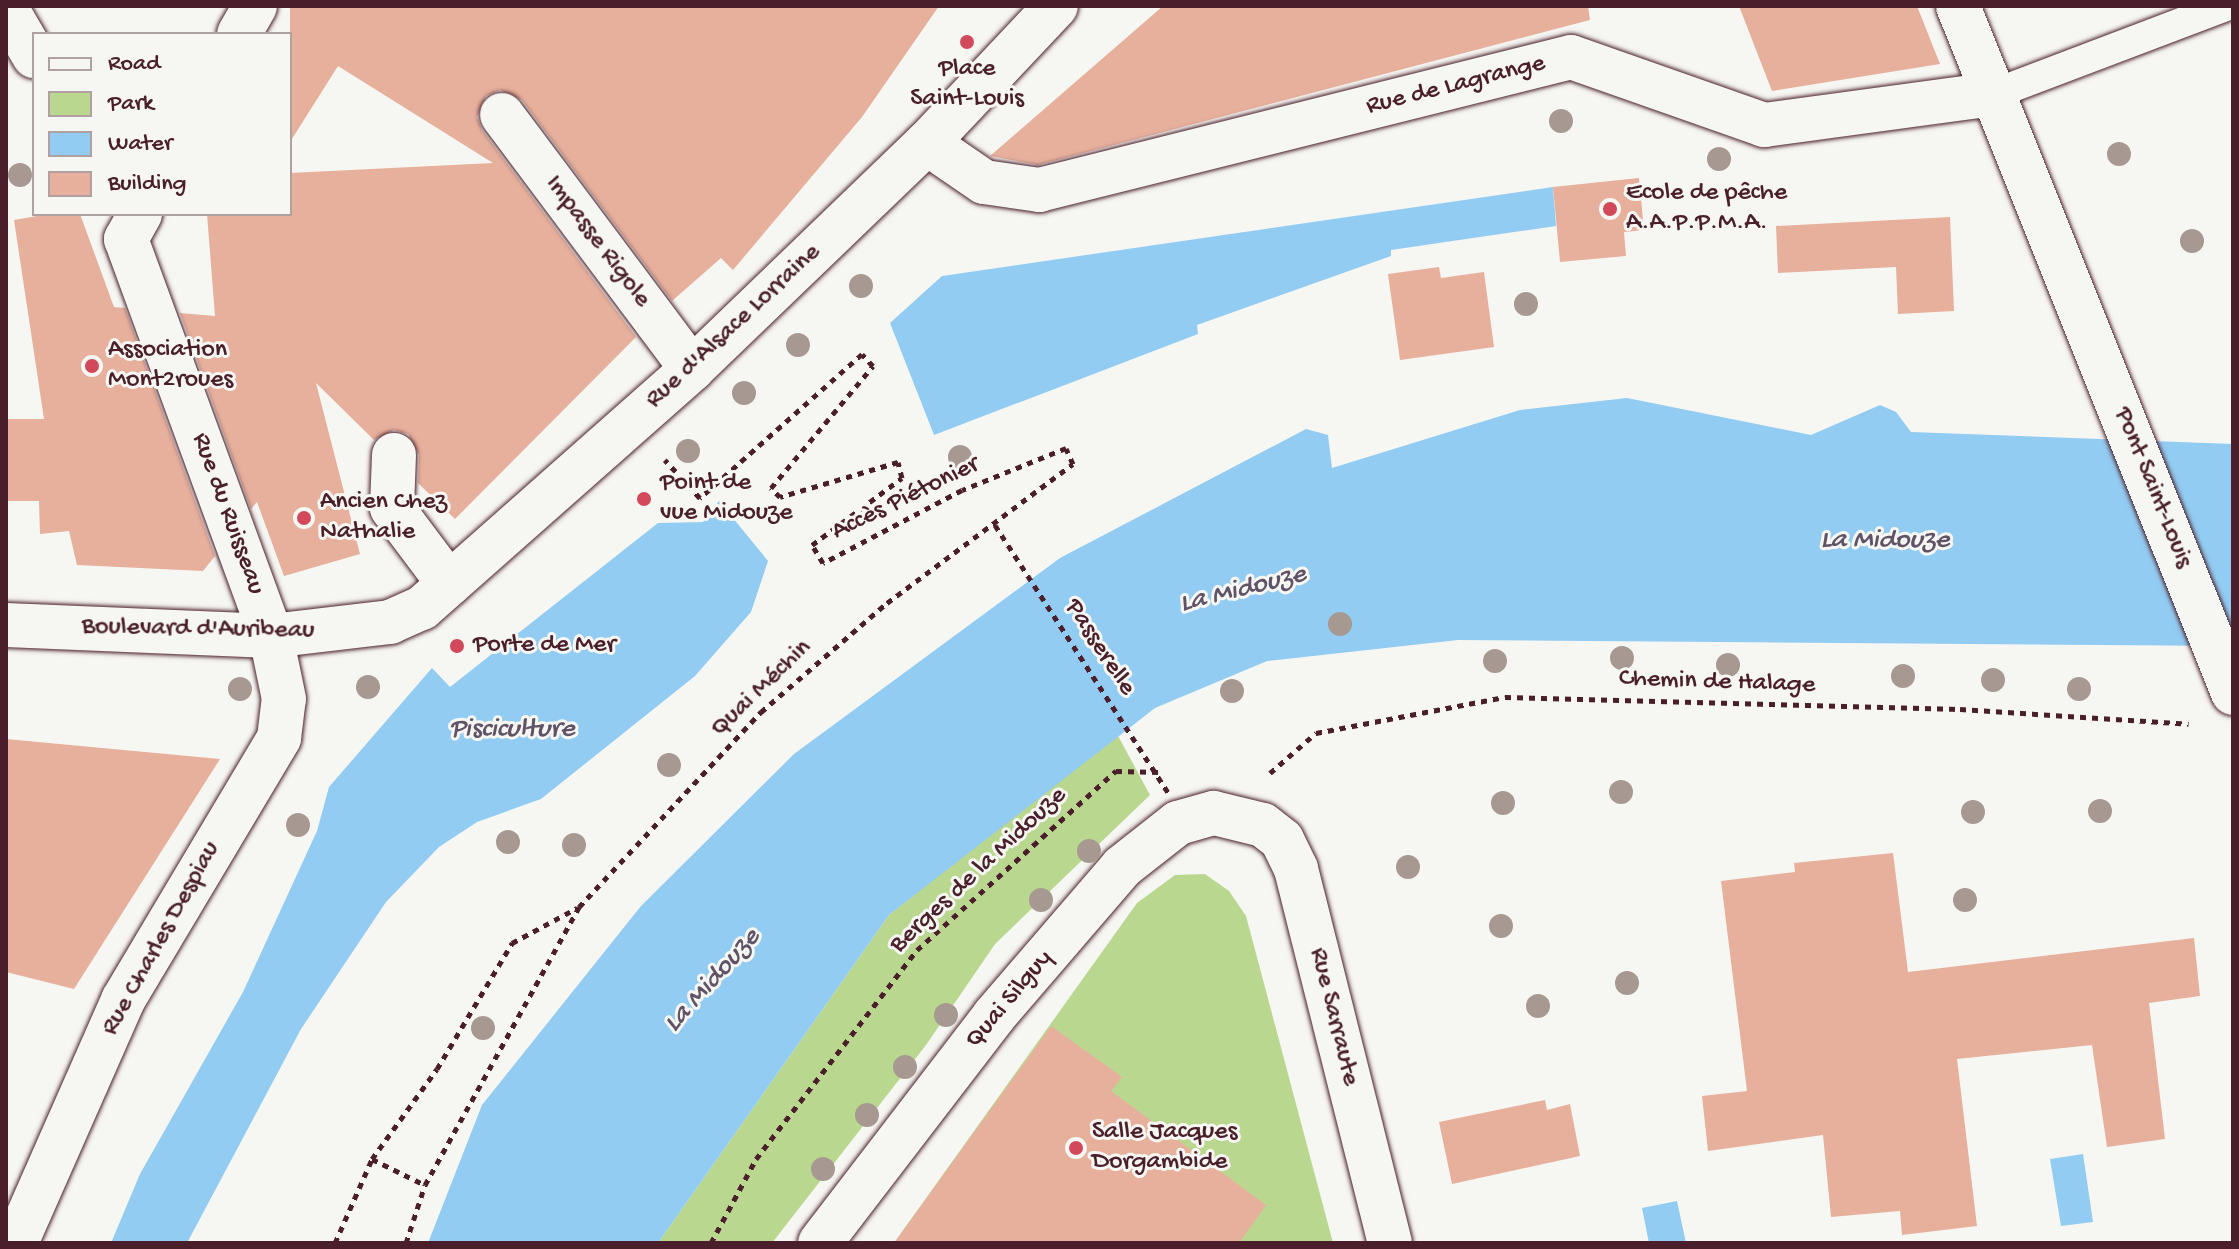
<!DOCTYPE html>
<html>
<head>
<meta charset="utf-8">
<style>
  body { margin:0 }
  #map { position:relative; width:2239px; height:1249px; overflow:hidden; background:#f6f6f2; font-family:"Gochi Hand",sans-serif }
  div>[style] { position:absolute }
  .green>* { inset:0; background:#bad78f }
  .water>* { inset:0; background:#93ccf2 }
  .building>* { inset:0; background:#e7b09d }
  .path>* { height:5px; margin-top:-2.5px; transform-origin:0; background:repeating-linear-gradient(90deg,#4a1f2b 0 6px,transparent 0 12px) }
  .roads { filter:drop-shadow(0 0 2px #4a1f2b) drop-shadow(0 0 2px #4a1f2b) }
  .lane>* { height:30px; margin:-15px; padding:0 15px; transform-origin:15px; border-radius:15px; background:#f6f6f2 }
  .street>* { height:44px; margin:-22px; padding:0 22px; transform-origin:22px; border-radius:22px; background:#f6f6f2 }
  .secondary>* { height:44px; margin:-22px; padding:0 22px; transform-origin:22px; border-radius:22px; background:#f6f6f2 }
  .path-bridge>* { height:5px; margin-top:-2.5px; transform-origin:0; background:repeating-linear-gradient(90deg,#4a1f2b 0 6px,transparent 0 12px) }
  .trees>* { width:24px; height:24px; margin:-12px; border-radius:50%; background:#a79992 }
  .dots>* { width:22px; height:22px; translate:-50% -50%; box-sizing:border-box; border:4px solid #f6f6f2; border-radius:50% }
  span { translate:-50% -50%; white-space:nowrap; text-align:center; line-height:1.15; -webkit-text-stroke:6px #f6f6f2; paint-order:stroke }
  .poi-label { font-size:26px; color:#4a1f2b }
  .left { translate:0 -50%; text-align:left }
  .street-label { font-size:26px; color:#4a1f2b }
  .water-label { font-size:28px; color:#605367; font-style:italic }
  .frame { position:absolute; inset:0; border:8px solid #4a1f2b; pointer-events:none }
  .legend { position:absolute; left:32px; top:32px; width:260px; height:184px; box-sizing:border-box; background:#f6f6f2; border:2px solid #b1a0a2; margin:0; padding:10px 14px; list-style:none; font-size:24px; color:#4a1f2b }
  .legend li { display:flex; align-items:center; gap:16px; height:40px }
  .legend b { width:40px; border:2px solid #b1a0a2 }
</style>
</head>
<body>
<div id="map">
  <div class="green">
    <i style="clip-path:polygon(1117px 734px,1150px 795px,995px 944px,926px 1045px,772px 1243px,658px 1243px,889px 915px)"></i>
    <i style="clip-path:polygon(1205px 874px,1229px 891px,1246px 916px,1333px 1243px,894px 1243px,1137px 903px,1175px 875px)"></i>
  </div>
  <div class="water">
    <i style="clip-path:polygon(1553px 187px,1556px 226px,1391px 250px,1391px 256px,1197px 325px,1198px 334px,934px 435px,890px 323px,942px 276px)"></i>
    <i style="clip-path:polygon(1627px 398px,1811px 435px,1880px 405px,1896px 412px,1911px 432px,2233px 444px,2233px 646px,1458px 640px,1267px 661px,1155px 708px,889px 915px,658px 1243px,428px 1243px,482px 1105px,641px 906px,794px 754px,1060px 558px,1306px 429px,1328px 435px,1332px 468px,1520px 410px)"></i>
    <i style="clip-path:polygon(719px 501px,768px 561px,751px 612px,695px 676px,541px 799px,477px 822px,439px 847px,386px 902px,301px 1029px,187px 1243px,111px 1243px,140px 1174px,243px 992px,317px 831px,329px 787px,432px 668px,450px 687px,658px 523px,703px 522px)"></i>
    <i style="clip-path:polygon(2083px 1154px,2093px 1222px,2061px 1226px,2050px 1159px)"></i>
    <i style="clip-path:polygon(1677px 1201px,1686px 1243px,1649px 1243px,1642px 1208px)"></i>
  </div>
  <div class="building">
    <i style="clip-path:polygon(290px 6px,939px 6px,862px 117px,733px 270px,721px 258px,672px 301px,522px 100px,500px 90px,486px 96px,477px 117px,482px 130px,636px 337px,455px 519px,418px 483px,419px 455px,408px 434px,394px 430px,374px 440px,316px 383px,360px 554px,284px 576px,257px 502px,251px 509px,180px 313px,215px 316px,207px 214px,290px 214px,290px 173px,493px 163px,338px 66px,290px 142px)"></i>
    <i style="clip-path:polygon(1163px 6px,1588px 6px,1590px 20px,1038px 165px,990px 156px)"></i>
    <i style="clip-path:polygon(1739px 6px,1917px 6px,1940px 64px,1772px 91px)"></i>
    <i style="clip-path:polygon(1639px 178px,1644px 230px,1624px 232px,1626px 256px,1560px 262px,1553px 187px)"></i>
    <i style="clip-path:polygon(48px 214px,80px 214px,114px 307px,125px 308px,215px 556px,203px 571px,77px 565px,69px 531px,40px 534px,39px 501px,6px 501px,6px 419px,44px 419px,14px 220px)"></i>
    <i style="clip-path:polygon(1950px 217px,1954px 311px,1898px 314px,1896px 267px,1778px 273px,1776px 226px)"></i>
    <i style="clip-path:polygon(1439px 267px,1441px 278px,1484px 272px,1494px 347px,1400px 360px,1388px 274px)"></i>
    <i style="clip-path:polygon(6px 739px,220px 759px,74px 989px,6px 972px)"></i>
    <i style="clip-path:polygon(1893px 853px,1908px 972px,2194px 938px,2200px 996px,2149px 1003px,2165px 1139px,2107px 1147px,2092px 1045px,1957px 1059px,1977px 1226px,1902px 1235px,1900px 1211px,1831px 1217px,1823px 1135px,1708px 1151px,1702px 1096px,1747px 1091px,1721px 881px,1795px 872px,1794px 863px)"></i>
    <i style="clip-path:polygon(1051px 1026px,1122px 1077px,1111px 1091px,1266px 1205px,1239px 1243px,894px 1243px)"></i>
    <i style="clip-path:polygon(1545px 1100px,1547px 1110px,1570px 1104px,1580px 1156px,1452px 1184px,1439px 1122px)"></i>
  </div>
  <div class="path">
    <i style="left:1270px;top:773px;width:61px;rotate:-41deg"></i>
    <i style="left:1316px;top:733px;width:192px;rotate:-10.8deg"></i>
    <i style="left:1505px;top:697px;width:455px;rotate:1.5deg"></i>
    <i style="left:1960px;top:709px;width:229px;rotate:3.7deg"></i>
    <i style="left:372px;top:1159px;width:59px;rotate:26.1deg"></i>
    <i style="left:335px;top:1243px;width:92px;rotate:-66.2deg"></i>
    <i style="left:372px;top:1159px;width:111px;rotate:-54.2deg"></i>
    <i style="left:437px;top:1069px;width:147px;rotate:-59.2deg"></i>
    <i style="left:512px;top:943px;width:74px;rotate:-28.3deg"></i>
    <i style="left:406px;top:1243px;width:61px;rotate:-71.9deg"></i>
    <i style="left:425px;top:1185px;width:318px;rotate:-61deg"></i>
    <i style="left:579px;top:907px;width:267px;rotate:-47deg"></i>
    <i style="left:761px;top:712px;width:167px;rotate:-40.9deg"></i>
    <i style="left:887px;top:603px;width:232px;rotate:-36.8deg"></i>
    <i style="left:1073px;top:464px;width:17px;rotate:-114deg"></i>
    <i style="left:1066px;top:448px;width:112px;rotate:158deg"></i>
    <i style="left:962px;top:490px;width:157px;rotate:152.3deg"></i>
    <i style="left:823px;top:563px;width:21px;rotate:-121deg"></i>
    <i style="left:812px;top:545px;width:112px;rotate:-36.7deg"></i>
    <i style="left:902px;top:478px;width:16px;rotate:-104deg"></i>
    <i style="left:898px;top:462px;width:123px;rotate:163.5deg"></i>
    <i style="left:780px;top:497px;width:13px;rotate:-135deg"></i>
    <i style="left:771px;top:488px;width:159px;rotate:-50.1deg"></i>
    <i style="left:873px;top:366px;width:16px;rotate:-133deg"></i>
    <i style="left:862px;top:354px;width:217px;rotate:138.4deg"></i>
    <i style="left:700px;top:498px;width:52px;rotate:-132.6deg"></i>
    <i style="left:711px;top:1243px;width:95px;rotate:-61.8deg"></i>
    <i style="left:756px;top:1159px;width:264px;rotate:-52.4deg"></i>
    <i style="left:917px;top:950px;width:268px;rotate:-42deg"></i>
    <i style="left:1116px;top:771px;width:44px;rotate:1.3deg"></i>
  </div>
  <div class="roads">
    <div class="lane">
      <i style="left:1994px;top:94px;width:248px;rotate:-20.8deg"></i>
    </div>
    <div class="street">
      <i style="left:6px;top:8px;width:56px;rotate:59.7deg"></i>
      <i style="left:239px;top:34px;width:32px;rotate:-60deg"></i>
      <i style="left:502px;top:115px;width:317px;rotate:53.2deg"></i>
      <i style="left:927px;top:143px;width:69px;rotate:34.4deg"></i>
      <i style="left:984px;top:182px;width:56px;rotate:8.3deg"></i>
      <i style="left:1039px;top:190px;width:548px;rotate:-14.04deg"></i>
      <i style="left:1571px;top:57px;width:205px;rotate:19.4deg"></i>
      <i style="left:1764px;top:125px;width:232px;rotate:-7.7deg"></i>
      <i style="left:140px;top:214px;width:29px;rotate:119deg"></i>
      <i style="left:126px;top:239px;width:423px;rotate:69.9deg"></i>
      <i style="left:394px;top:455px;width:53px;rotate:92.2deg"></i>
      <i style="left:392px;top:508px;width:95px;rotate:53.1deg"></i>
      <i style="left:820px;top:1243px;width:286px;rotate:-52.5deg"></i>
      <i style="left:994px;top:1016px;width:196px;rotate:-49.3deg"></i>
      <i style="left:1122px;top:867px;width:71px;rotate:-38.2deg"></i>
      <i style="left:1178px;top:823px;width:37px;rotate:-16deg"></i>
      <i style="left:1214px;top:813px;width:50px;rotate:13.8deg"></i>
      <i style="left:1263px;top:825px;width:24px;rotate:38deg"></i>
      <i style="left:1282px;top:840px;width:32px;rotate:64deg"></i>
      <i style="left:1296px;top:869px;width:386px;rotate:75.9deg"></i>
    </div>
    <div class="secondary">
      <i style="left:1958px;top:6px;width:740px;rotate:68.18deg"></i>
      <i style="left:6px;top:625px;width:265px;rotate:2.4deg"></i>
      <i style="left:271px;top:636px;width:120px;rotate:-6.7deg"></i>
      <i style="left:390px;top:622px;width:35px;rotate:-24deg"></i>
      <i style="left:422px;top:608px;width:361px;rotate:-41.5deg"></i>
      <i style="left:692px;top:369px;width:326px;rotate:-43.9deg"></i>
      <i style="left:927px;top:143px;width:188px;rotate:-46.7deg"></i>
      <i style="left:16px;top:1243px;width:266px;rotate:-66.2deg"></i>
      <i style="left:123px;top:1000px;width:305px;rotate:-59.2deg"></i>
      <i style="left:279px;top:738px;width:39px;rotate:-83deg"></i>
      <i style="left:284px;top:699px;width:64px;rotate:-101.7deg"></i>
    </div>
  </div>
  <div class="path-bridge">
    <i style="left:995px;top:525px;width:320px;rotate:57.1deg"></i>
  </div>
  <div class="trees">
    <i style="left:1561px;top:121px"></i>
    <i style="left:2119px;top:154px"></i>
    <i style="left:1719px;top:159px"></i>
    <i style="left:20px;top:175px"></i>
    <i style="left:2192px;top:241px"></i>
    <i style="left:861px;top:286px"></i>
    <i style="left:1526px;top:304px"></i>
    <i style="left:798px;top:345px"></i>
    <i style="left:744px;top:393px"></i>
    <i style="left:688px;top:451px"></i>
    <i style="left:960px;top:457px"></i>
    <i style="left:1340px;top:624px"></i>
    <i style="left:1622px;top:658px"></i>
    <i style="left:1495px;top:661px"></i>
    <i style="left:1728px;top:665px"></i>
    <i style="left:1903px;top:676px"></i>
    <i style="left:1993px;top:680px"></i>
    <i style="left:368px;top:687px"></i>
    <i style="left:240px;top:689px"></i>
    <i style="left:2079px;top:689px"></i>
    <i style="left:1232px;top:691px"></i>
    <i style="left:669px;top:765px"></i>
    <i style="left:1621px;top:792px"></i>
    <i style="left:1503px;top:803px"></i>
    <i style="left:2100px;top:811px"></i>
    <i style="left:1973px;top:812px"></i>
    <i style="left:298px;top:825px"></i>
    <i style="left:508px;top:842px"></i>
    <i style="left:574px;top:845px"></i>
    <i style="left:1089px;top:851px"></i>
    <i style="left:1408px;top:867px"></i>
    <i style="left:1041px;top:900px"></i>
    <i style="left:1965px;top:900px"></i>
    <i style="left:1501px;top:926px"></i>
    <i style="left:1627px;top:983px"></i>
    <i style="left:1538px;top:1006px"></i>
    <i style="left:946px;top:1015px"></i>
    <i style="left:483px;top:1028px"></i>
    <i style="left:905px;top:1067px"></i>
    <i style="left:867px;top:1115px"></i>
    <i style="left:823px;top:1169px"></i>
  </div>
  <div class="dots">
    <i style="left:967px;top:42px;background:#d1495b"></i>
    <i style="left:1610px;top:209px;background:#d1495b"></i>
    <i style="left:92px;top:366px;background:#d1495b"></i>
    <i style="left:644px;top:499px;background:#d1495b"></i>
    <i style="left:304px;top:518px;background:#d1495b"></i>
    <i style="left:457px;top:646px;background:#d1495b"></i>
    <i style="left:1076px;top:1148px;background:#d1495b"></i>
  </div>
  <div class="poi-label">
    <span style="left:967px;top:85px">Place<br>Saint-Louis</span>
    <span class="left" style="left:1626px;top:209px">Ecole de pêche<br>A.A.P.P.M.A.</span>
    <span class="left" style="left:108px;top:366px">Association<br>Mont2roues</span>
    <span class="left" style="left:660px;top:499px">Point de<br>vue Midouze</span>
    <span class="left" style="left:320px;top:518px">Ancien Chez<br>Nathalie</span>
    <span class="left" style="left:473px;top:646px">Porte de Mer</span>
    <span class="left" style="left:1092px;top:1148px">Salle Jacques<br>Dorgambide</span>
  </div>
  <div class="street-label">
    <span style="left:1456px;top:86px;rotate:-14deg">Rue de Lagrange</span>
    <span style="left:597px;top:242px;rotate:53deg">Impasse Rigole</span>
    <span style="left:734px;top:327px;rotate:-43deg">Rue d'Alsace Lorraine</span>
    <span style="left:2152px;top:488px;rotate:68deg">Pont Saint-Louis</span>
    <span style="left:906px;top:499px;rotate:-26deg">Accès Piétonier</span>
    <span style="left:227px;top:514px;rotate:70deg">Rue du Ruisseau</span>
    <span style="left:198px;top:630px;rotate:1deg">Boulevard d'Auribeau</span>
    <span style="left:1099px;top:648px;rotate:57deg">Passerelle</span>
    <span style="left:1717px;top:683px;rotate:2deg">Chemin de Halage</span>
    <span style="left:762px;top:689px;rotate:-44deg">Quai Méchin</span>
    <span style="left:979px;top:871px;rotate:-43deg">Berges de la Midouze</span>
    <span style="left:162px;top:939px;rotate:-61deg">Rue Charles Despiau</span>
    <span style="left:1010px;top:1000px;rotate:-50deg">Quai Silguy</span>
    <span style="left:1333px;top:1017px;rotate:76deg">Rue Sarraute</span>
  </div>
  <div class="water-label">
    <span style="left:1885px;top:541px">La Midouze</span>
    <span style="left:1243px;top:590px;rotate:-14deg">La Midouze</span>
    <span style="left:512px;top:730px">Pisciculture</span>
    <span style="left:713px;top:981px;rotate:-48deg">La Midouze</span>
  </div>
  <div class="frame"></div>
  <ul class="legend">
  <li><b style="height:10px;background:#f6f6f2"></b>Road</li>
  <li><b style="height:22px;background:#bad78f"></b>Park</li>
  <li><b style="height:22px;background:#93ccf2"></b>Water</li>
  <li><b style="height:22px;background:#e7b09d"></b>Building</li>
  </ul>
</div>
</body>
</html>
